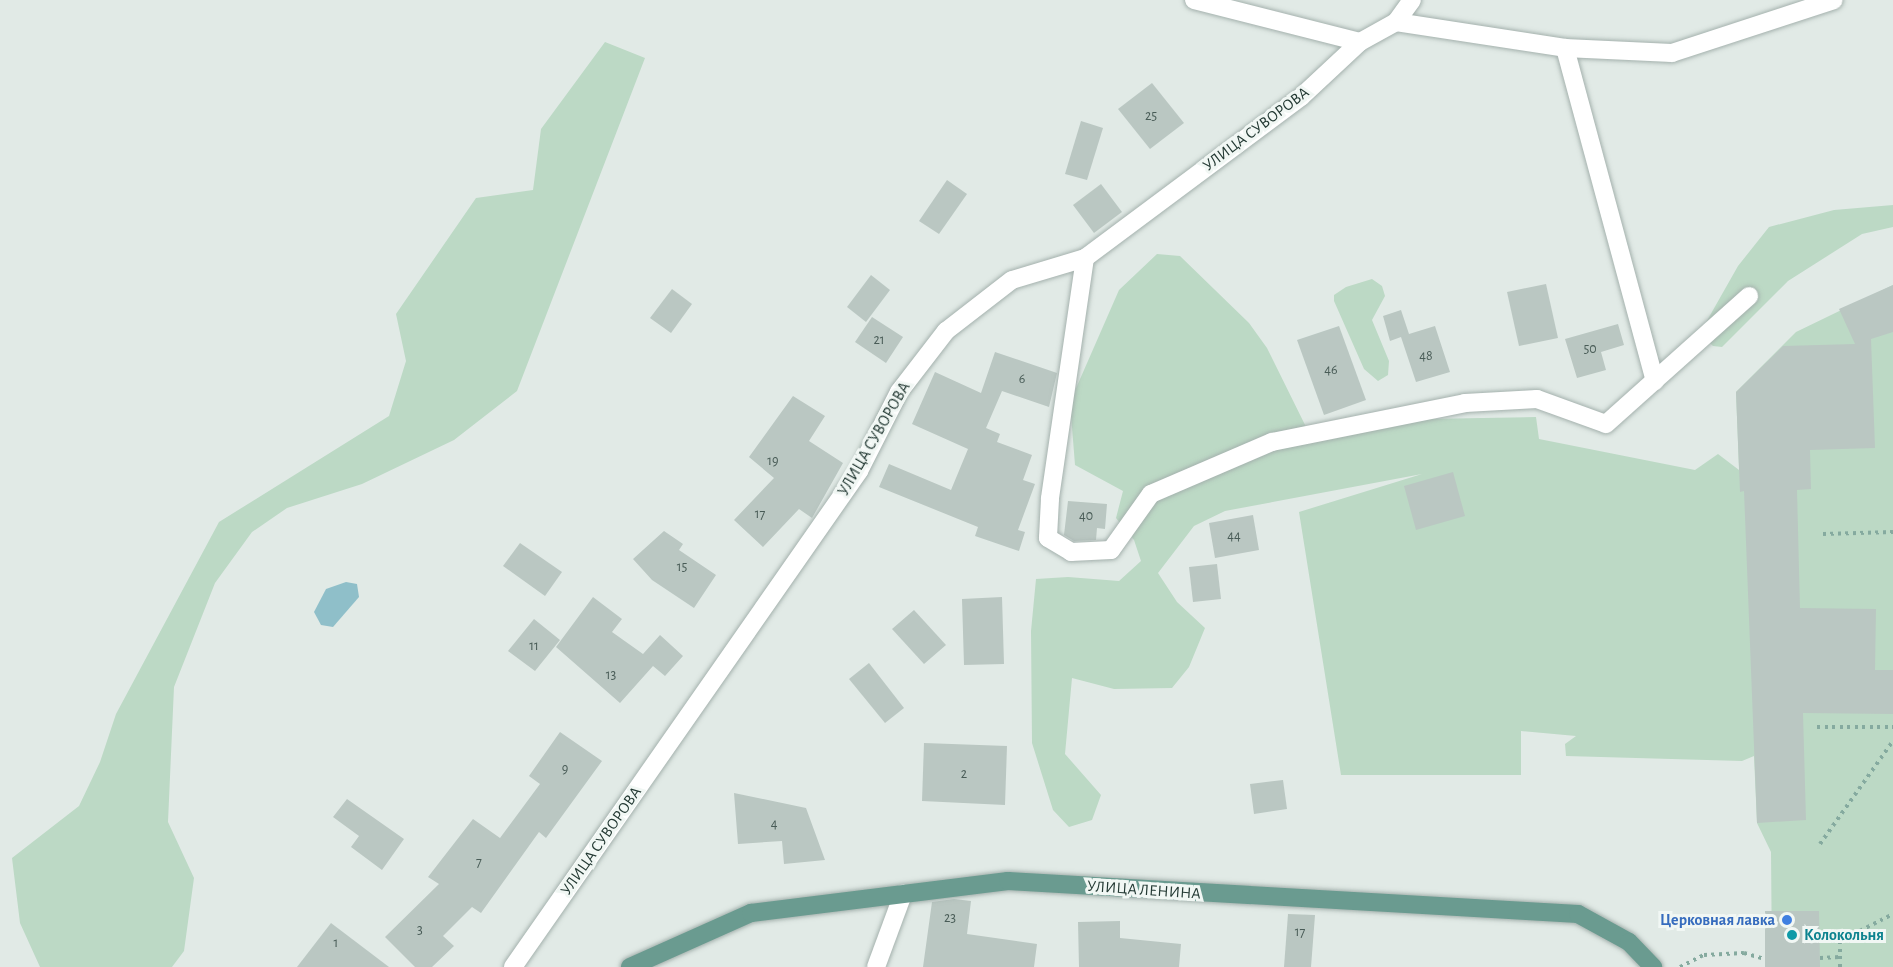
<!DOCTYPE html>
<html>
<head>
<meta charset="utf-8">
<style>
  body { margin:0 }
  #map { position:relative; width:1893px; height:967px; overflow:hidden; background:#e1eae6; font-family:"Alegreya Sans",sans-serif }
  div>[style] { position:absolute }
  .green>* { inset:0; background:#bcd9c5 }
  .water>* { inset:0; background:#8fbfc9 }
  .building>* { inset:0; background:#bac7c2 }
  .path>* { height:4px; margin-top:-2px; transform-origin:0; background:repeating-linear-gradient(90deg,#85aa9f 0 3px,transparent 0 7.5px) }
  .roads { filter:drop-shadow(0 0 2px #a4b1ad) drop-shadow(0 0 2px #a4b1ad) }
  .minor>* { height:18px; margin:-9px; padding:0 9px; transform-origin:9px; border-radius:9px; background:#fff }
  .major>* { height:18px; margin:-9px; padding:0 9px; transform-origin:9px; border-radius:9px; background:#6a9b90 }
  .dots>* { width:16px; height:16px; translate:-50% -50%; box-sizing:border-box; border:3px solid #f1f7f4; border-radius:50% }
  span { translate:-50% -50%; white-space:nowrap; text-align:center; line-height:1.15; -webkit-text-stroke:6px #f1f7f4; paint-order:stroke }
  .number-label { font-size:14px; color:#495c57 }
  .number-label span { -webkit-text-stroke-width:0 }
  .street-label { font-size:16px; color:#233933 }
  .shop-label { font-size:16px; color:#366cbe; font-weight:700 }
  .right { translate:-100% -50%; text-align:right }
  .culture-label { font-size:16px; color:#0d838f; font-weight:700 }
  .left { translate:0 -50%; text-align:left }
</style>
</head>
<body>
<div id="map">
  <div class="green">
    <i style="clip-path:polygon(605px 42px,645px 58px,517px 391px,454px 440px,362px 484px,287px 508px,252px 532px,215px 583px,174px 687px,168px 822px,194px 878px,184px 951px,172px 967px,40px 967px,20px 923px,12px 858px,79px 806px,100px 762px,116px 714px,219px 522px,389px 416px,406px 361px,396px 314px,476px 198px,533px 190px,541px 129px)"></i>
    <i style="clip-path:polygon(1893px 205px,1893px 227px,1862px 234px,1788px 281px,1722px 347px,1713px 346px,1700px 333px,1738px 266px,1769px 227px,1834px 210px)"></i>
    <i style="clip-path:polygon(1157px 254px,1180px 256px,1249px 323px,1267px 348px,1309px 433px,1426px 419px,1536px 417px,1539px 439px,1695px 470px,1718px 454px,1739px 470px,1736px 392px,1796px 332px,1893px 285px,1893px 967px,1772px 967px,1771px 852px,1757px 823px,1754px 756px,1742px 761px,1566px 756px,1565px 744px,1576px 736px,1521px 731px,1521px 775px,1341px 775px,1299px 512px,1422px 474px,1225px 511px,1194px 526px,1158px 573px,1177px 602px,1205px 628px,1189px 667px,1172px 688px,1114px 689px,1072px 678px,1065px 754px,1101px 795px,1092px 820px,1069px 827px,1053px 810px,1032px 743px,1031px 631px,1036px 579px,1068px 577px,1119px 581px,1141px 561px,1134px 540px,1116px 518px,1123px 491px,1075px 465px,1070px 402px,1119px 290px)"></i>
    <i style="clip-path:polygon(1372px 279px,1382px 286px,1385px 296px,1372px 320px,1389px 361px,1388px 375px,1378px 381px,1364px 369px,1334px 301px,1334px 295px,1346px 287px)"></i>
  </div>
  <div class="water">
    <i style="clip-path:polygon(346px 582px,357px 584px,359px 597px,333px 627px,321px 625px,314px 612px,326px 589px)"></i>
  </div>
  <div class="building">
    <i style="clip-path:polygon(1152px 83px,1184px 123px,1150px 149px,1118px 109px)"></i>
    <i style="clip-path:polygon(1081px 121px,1103px 128px,1087px 180px,1065px 174px)"></i>
    <i style="clip-path:polygon(947px 180px,967px 194px,939px 234px,919px 221px)"></i>
    <i style="clip-path:polygon(1101px 184px,1122px 212px,1094px 233px,1073px 205px)"></i>
    <i style="clip-path:polygon(871px 275px,890px 290px,866px 322px,847px 307px)"></i>
    <i style="clip-path:polygon(1546px 284px,1558px 338px,1519px 346px,1507px 292px)"></i>
    <i style="clip-path:polygon(1893px 285px,1893px 332px,1871px 339px,1875px 448px,1810px 450px,1811px 489px,1797px 490px,1800px 608px,1876px 609px,1875px 670px,1893px 670px,1893px 714px,1803px 713px,1806px 820px,1757px 823px,1744px 491px,1740px 492px,1736px 392px,1783px 346px,1855px 344px,1839px 309px)"></i>
    <i style="clip-path:polygon(672px 289px,692px 304px,671px 333px,650px 318px)"></i>
    <i style="clip-path:polygon(1401px 310px,1409px 334px,1435px 326px,1450px 372px,1416px 382px,1401px 337px,1390px 341px,1383px 316px)"></i>
    <i style="clip-path:polygon(872px 317px,903px 337px,886px 363px,855px 342px)"></i>
    <i style="clip-path:polygon(1618px 324px,1624px 345px,1601px 352px,1606px 370px,1577px 378px,1565px 339px)"></i>
    <i style="clip-path:polygon(1339px 326px,1366px 400px,1324px 415px,1297px 340px)"></i>
    <i style="clip-path:polygon(995px 352px,1057px 373px,1049px 407px,1002px 391px,986px 428px,1000px 434px,997px 442px,1032px 455px,1023px 480px,1035px 484px,1018px 530px,1025px 532px,1019px 551px,975px 536px,978px 527px,879px 487px,889px 464px,951px 490px,968px 449px,912px 424px,935px 372px,981px 393px)"></i>
    <i style="clip-path:polygon(793px 396px,825px 416px,809px 441px,843px 463px,812px 518px,799px 509px,763px 547px,734px 520px,774px 478px,749px 457px)"></i>
    <i style="clip-path:polygon(1453px 472px,1465px 516px,1416px 530px,1404px 486px)"></i>
    <i style="clip-path:polygon(1068px 501px,1107px 504px,1105px 529px,1097px 528px,1096px 540px,1074px 541px,1064px 535px)"></i>
    <i style="clip-path:polygon(1253px 515px,1259px 550px,1215px 558px,1209px 523px)"></i>
    <i style="clip-path:polygon(664px 531px,683px 544px,679px 550px,716px 575px,694px 608px,652px 580px,633px 559px)"></i>
    <i style="clip-path:polygon(520px 543px,562px 572px,545px 596px,503px 566px)"></i>
    <i style="clip-path:polygon(1217px 564px,1221px 599px,1193px 602px,1189px 567px)"></i>
    <i style="clip-path:polygon(593px 597px,622px 619px,612px 632px,643px 654px,660px 635px,683px 656px,665px 676px,653px 666px,620px 703px,556px 647px)"></i>
    <i style="clip-path:polygon(1002px 597px,1004px 664px,964px 665px,962px 599px)"></i>
    <i style="clip-path:polygon(914px 610px,946px 645px,924px 664px,892px 629px)"></i>
    <i style="clip-path:polygon(534px 619px,560px 640px,535px 671px,508px 651px)"></i>
    <i style="clip-path:polygon(869px 663px,904px 708px,885px 723px,849px 679px)"></i>
    <i style="clip-path:polygon(560px 732px,602px 761px,546px 838px,539px 832px,481px 913px,472px 907px,443px 936px,454px 946px,432px 967px,415px 967px,385px 937px,439px 884px,428px 877px,473px 819px,500px 838px,540px 784px,529px 776px)"></i>
    <i style="clip-path:polygon(924px 743px,1007px 746px,1005px 805px,922px 801px)"></i>
    <i style="clip-path:polygon(1283px 780px,1287px 809px,1254px 814px,1250px 784px)"></i>
    <i style="clip-path:polygon(734px 793px,806px 808px,825px 860px,784px 864px,782px 841px,738px 844px)"></i>
    <i style="clip-path:polygon(347px 799px,404px 839px,382px 870px,351px 847px,359px 836px,333px 817px)"></i>
    <i style="clip-path:polygon(954px 899px,971px 901px,967px 934px,1037px 944px,1034px 967px,923px 967px,932px 902px)"></i>
    <i style="clip-path:polygon(1765px 911px,1819px 911px,1820px 967px,1765px 967px)"></i>
    <i style="clip-path:polygon(1288px 914px,1315px 915px,1311px 967px,1284px 967px)"></i>
    <i style="clip-path:polygon(1120px 921px,1120px 938px,1181px 944px,1179px 967px,1079px 967px,1078px 922px)"></i>
    <i style="clip-path:polygon(331px 923px,389px 967px,297px 967px)"></i>
  </div>
  <div class="path">
    <i style="left:1823px;top:534px;width:70px;rotate:-1.6deg"></i>
    <i style="left:1817px;top:727px;width:76px"></i>
    <i style="left:1820px;top:844px;width:126px;rotate:-54.7deg"></i>
    <i style="left:1820px;top:958px;width:20px;rotate:-3deg"></i>
    <i style="left:1680px;top:967px;width:27px;rotate:-27deg"></i>
    <i style="left:1704px;top:955px;width:40px;rotate:-2.9deg"></i>
    <i style="left:1744px;top:953px;width:22px;rotate:16deg"></i>
    <i style="left:1840px;top:967px;width:26px;rotate:-90deg"></i>
    <i style="left:1840px;top:941px;width:59px;rotate:-27deg"></i>
  </div>
  <div class="roads">
    <div class="minor">
      <i style="left:1194px;top:0;width:171px;rotate:14.2deg"></i>
      <i style="left:1396px;top:22px;width:27px;rotate:-54deg"></i>
      <i style="left:1565px;top:48px;width:345px;rotate:74.9deg"></i>
      <i style="left:1085px;top:258px;width:244px;rotate:98.3deg"></i>
      <i style="left:1050px;top:499px;width:39px;rotate:93deg"></i>
      <i style="left:1048px;top:538px;width:27px;rotate:31deg"></i>
      <i style="left:1071px;top:552px;width:40px;rotate:-2.9deg"></i>
      <i style="left:1111px;top:550px;width:69px;rotate:-54.5deg"></i>
      <i style="left:1151px;top:494px;width:132px;rotate:-23.3deg"></i>
      <i style="left:1272px;top:442px;width:197px;rotate:-11.4deg"></i>
      <i style="left:1465px;top:403px;width:72px;rotate:-3.2deg"></i>
      <i style="left:1537px;top:399px;width:73px;rotate:19.9deg"></i>
      <i style="left:1606px;top:424px;width:192px;rotate:-41.8deg"></i>
      <i style="left:513px;top:967px;width:605px;rotate:-55.1deg"></i>
      <i style="left:859px;top:471px;width:89px;rotate:-63.1deg"></i>
      <i style="left:899px;top:392px;width:77px;rotate:-52.4deg"></i>
      <i style="left:946px;top:331px;width:83px;rotate:-37.7deg"></i>
      <i style="left:1012px;top:280px;width:76px;rotate:-16.8deg"></i>
      <i style="left:1085px;top:258px;width:269px;rotate:-36.7deg"></i>
      <i style="left:1301px;top:97px;width:81px;rotate:-43deg"></i>
      <i style="left:1360px;top:42px;width:41px;rotate:-29.1deg"></i>
      <i style="left:1396px;top:22px;width:171px;rotate:8.7deg"></i>
      <i style="left:1565px;top:48px;width:107px;rotate:2.7deg"></i>
      <i style="left:1672px;top:53px;width:170px;rotate:-18.1deg"></i>
      <i style="left:876px;top:967px;width:78px;rotate:-69.7deg"></i>
    </div>
    <div class="major">
      <i style="left:630px;top:967px;width:133px;rotate:-24.1deg"></i>
      <i style="left:751px;top:913px;width:259px;rotate:-7.1deg"></i>
      <i style="left:1008px;top:881px;width:571px;rotate:3.31deg"></i>
      <i style="left:1578px;top:914px;width:58px;rotate:28.8deg"></i>
      <i style="left:1629px;top:942px;width:35px;rotate:46deg"></i>
    </div>
  </div>
  <div class="dots">
    <i style="left:1787px;top:920px;background:#3f7fe0"></i>
    <i style="left:1792px;top:935px;background:#0f9aa8"></i>
  </div>
  <div class="number-label">
    <span style="left:1151px;top:116px">25</span>
    <span style="left:879px;top:340px">21</span>
    <span style="left:1590px;top:349px">50</span>
    <span style="left:1426px;top:356px">48</span>
    <span style="left:1331px;top:370px">46</span>
    <span style="left:1022px;top:379px">6</span>
    <span style="left:773px;top:461px">19</span>
    <span style="left:760px;top:514px">17</span>
    <span style="left:1086px;top:516px">40</span>
    <span style="left:1234px;top:536px">44</span>
    <span style="left:682px;top:567px">15</span>
    <span style="left:534px;top:646px">11</span>
    <span style="left:611px;top:675px">13</span>
    <span style="left:565px;top:769px">9</span>
    <span style="left:964px;top:774px">2</span>
    <span style="left:774px;top:824px">4</span>
    <span style="left:479px;top:862px">7</span>
    <span style="left:950px;top:918px">23</span>
    <span style="left:420px;top:930px">3</span>
    <span style="left:1300px;top:932px">17</span>
    <span style="left:336px;top:943px">1</span>
  </div>
  <div class="street-label">
    <span style="left:1256px;top:129px;rotate:-37deg">УЛИЦА СУВОРОВА</span>
    <span style="left:874px;top:439px;rotate:-60deg">УЛИЦА СУВОРОВА</span>
    <span style="left:601px;top:841px;rotate:-55deg">УЛИЦА СУВОРОВА</span>
    <span style="left:1144px;top:890px;rotate:4deg">УЛИЦА ЛЕНИНА</span>
  </div>
  <div class="shop-label">
    <span class="right" style="left:1775px;top:920px">Церковная лавка</span>
  </div>
  <div class="culture-label">
    <span class="left" style="left:1804px;top:935px">Колокольня</span>
  </div>
</div>
</body>
</html>
